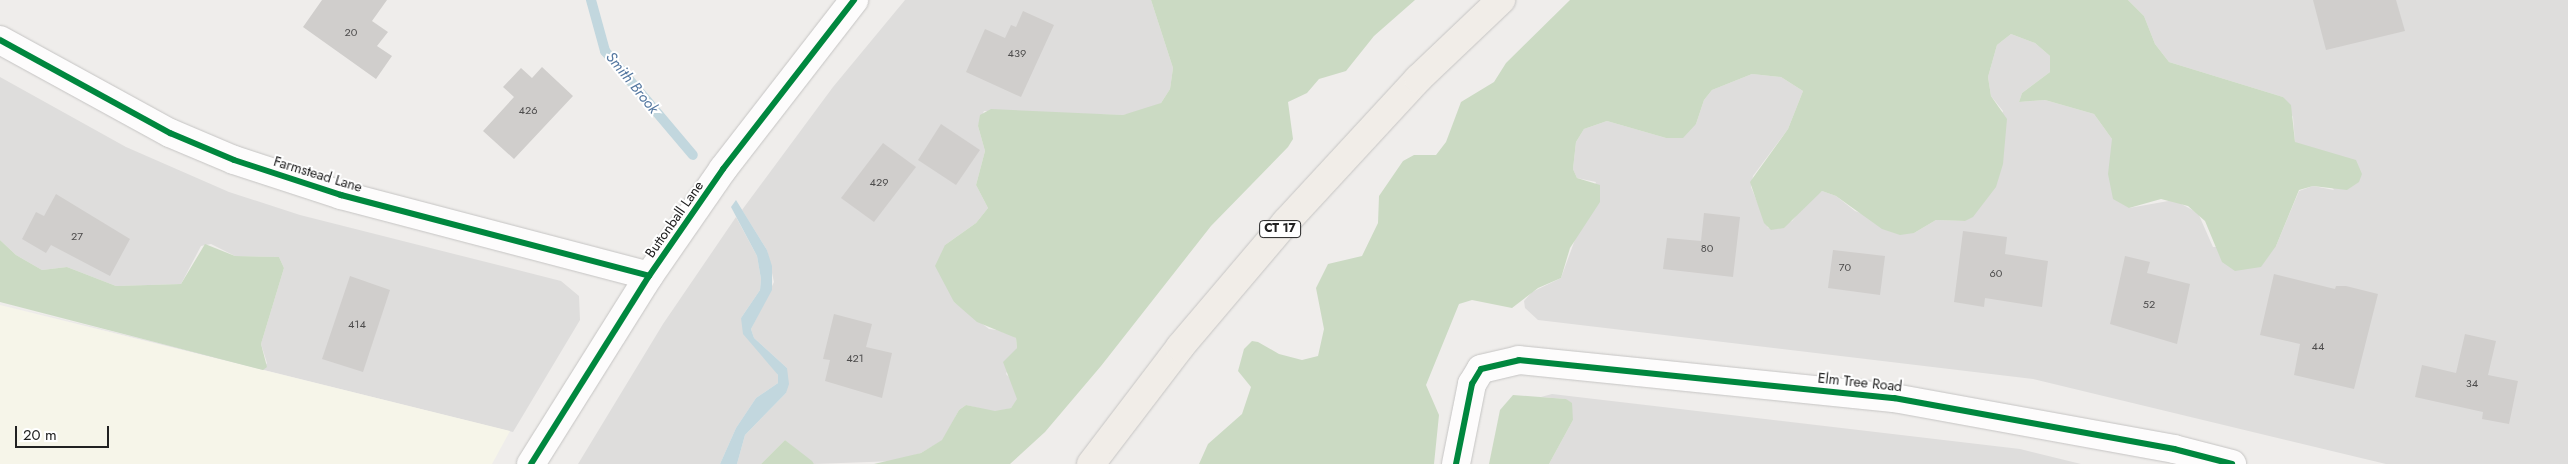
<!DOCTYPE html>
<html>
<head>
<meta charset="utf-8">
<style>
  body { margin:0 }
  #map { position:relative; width:2568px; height:464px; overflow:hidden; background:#efedeb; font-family:Jost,sans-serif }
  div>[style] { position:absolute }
  .residential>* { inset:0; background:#dedddc }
  .education>* { inset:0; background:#f6f5e9 }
  .forest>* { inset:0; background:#cbdac3 }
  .water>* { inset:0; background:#c2d7de }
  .stream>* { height:10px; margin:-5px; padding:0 5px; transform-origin:5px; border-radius:5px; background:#c2d7de }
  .building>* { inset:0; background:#d0cecc }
  .roads { filter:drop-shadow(0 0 1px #c5c4c3) drop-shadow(0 0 1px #c5c4c3) }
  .minor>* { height:28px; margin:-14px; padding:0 14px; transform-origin:14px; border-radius:14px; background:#fdfcfc }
  .major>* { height:28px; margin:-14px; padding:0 14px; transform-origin:14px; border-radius:14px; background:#f1ede8 }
  .cycleway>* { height:6px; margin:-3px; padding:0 3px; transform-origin:3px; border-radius:3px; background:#00873e }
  span { translate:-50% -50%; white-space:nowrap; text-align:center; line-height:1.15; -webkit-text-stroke:4px #fff; paint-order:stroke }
  .number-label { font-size:11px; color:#4d4c4c }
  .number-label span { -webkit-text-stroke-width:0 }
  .shield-label span { padding:1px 4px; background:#fff; border:1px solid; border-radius:4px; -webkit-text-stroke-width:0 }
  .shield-label { font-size:12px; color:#212121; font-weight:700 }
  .street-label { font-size:14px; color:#212121 }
  .water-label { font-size:15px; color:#5477a0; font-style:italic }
  .scale { position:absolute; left:15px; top:426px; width:94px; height:22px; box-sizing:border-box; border:2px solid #212121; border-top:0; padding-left:6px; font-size:15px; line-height:18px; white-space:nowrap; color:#212121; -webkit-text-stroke:4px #fff; paint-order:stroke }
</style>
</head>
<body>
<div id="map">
  <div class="residential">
    <i style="clip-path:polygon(905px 0,1151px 0,1173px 68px,1170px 89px,1161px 103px,1152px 109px,1123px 115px,984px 111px,978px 126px,985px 151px,976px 185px,988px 208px,976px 223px,945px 245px,954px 302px,989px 329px,1004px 331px,1016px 338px,1017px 348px,1006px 374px,1013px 381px,1018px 399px,1011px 408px,995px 412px,966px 405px,959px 410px,943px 440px,921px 453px,896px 461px,814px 464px,785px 440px,761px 464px,737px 464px,745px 435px,786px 393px,787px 368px,754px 338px,751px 329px,774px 282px,767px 250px,742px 210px,833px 87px)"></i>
    <i style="clip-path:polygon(2128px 0,2568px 0,2568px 464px,2386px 464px,2033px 379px,1538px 320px,1525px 308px,1524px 301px,1532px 292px,1561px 278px,1596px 182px,1577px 178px,1573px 169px,1576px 142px,1584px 129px,1607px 121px,1666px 138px,1696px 124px,1704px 100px,1712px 90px,1752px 74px,1781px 77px,1803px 91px,1788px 129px,1753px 176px,1751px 187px,1768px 228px,1792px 221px,1806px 203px,1822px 191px,1836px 196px,1855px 211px,1914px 233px,1936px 220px,1965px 221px,2003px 111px,1991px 96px,1988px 77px,1997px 45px,2011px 34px,2035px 43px,2050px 56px,2050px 72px,2022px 93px,2019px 102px,2045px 100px,2094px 114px,2112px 139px,2129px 208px,2174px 200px,2198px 213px,2213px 247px,2276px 246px,2299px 191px,2313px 186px,2334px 190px,2295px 142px,2293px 117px,2283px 97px,2169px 62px,2155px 44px,2144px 16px)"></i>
    <i style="clip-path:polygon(0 77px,126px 147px,229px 192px,300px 215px,561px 281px,579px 296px,580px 320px,513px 432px,0 304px,263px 369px,267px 363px,261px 344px,284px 268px,279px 257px,235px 256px,211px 244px,201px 246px,181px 284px,116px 286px,67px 267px,42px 270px,16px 255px,0 240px)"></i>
    <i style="clip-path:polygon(736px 217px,757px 256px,761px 279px,760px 290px,741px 318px,778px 375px,778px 383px,756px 398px,736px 428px,720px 464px,578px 464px,663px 324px)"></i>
    <i style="clip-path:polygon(1552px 394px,2020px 449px,2081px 464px,1549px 464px,1573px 420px,1566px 399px,1541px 397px)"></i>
  </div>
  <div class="education">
    <i style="clip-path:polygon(0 305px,510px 431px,492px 464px,0 464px)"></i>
  </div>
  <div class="forest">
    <i style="clip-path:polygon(1151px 0,1415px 0,1374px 36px,1346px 71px,1319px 79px,1307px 93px,1288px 102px,1293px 139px,1288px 147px,1211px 226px,1101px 366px,1045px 432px,1010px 464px,874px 464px,921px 453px,942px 440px,959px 410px,966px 405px,995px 411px,1011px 408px,1017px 399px,1003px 362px,1017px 348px,1016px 338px,977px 322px,954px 302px,935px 266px,945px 245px,976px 223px,988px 208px,976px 185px,985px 151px,978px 126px,980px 115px,991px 109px,1123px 115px,1161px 103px,1170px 89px,1173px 68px)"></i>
    <i style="clip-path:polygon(1570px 0,2128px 0,2144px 16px,2155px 44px,2169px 62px,2283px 97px,2291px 105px,2295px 142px,2356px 160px,2362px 174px,2359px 182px,2347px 190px,2313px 186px,2299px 190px,2276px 246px,2261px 267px,2235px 271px,2222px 262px,2205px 221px,2188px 206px,2161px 199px,2129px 208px,2113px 199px,2108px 174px,2112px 139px,2094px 114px,2045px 100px,2019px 102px,2022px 93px,2050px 72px,2050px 56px,2035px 43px,2011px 34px,1997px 45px,1988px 77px,1991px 96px,2007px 119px,2003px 164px,1996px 187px,1973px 217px,1965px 221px,1936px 220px,1914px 233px,1900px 235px,1882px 229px,1836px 196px,1822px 191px,1784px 228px,1771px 230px,1764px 223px,1750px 182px,1788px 129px,1803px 91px,1781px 77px,1752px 74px,1712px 90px,1704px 100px,1696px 124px,1683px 138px,1666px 138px,1607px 121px,1584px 129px,1576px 142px,1573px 169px,1577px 178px,1600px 185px,1600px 202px,1570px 248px,1561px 278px,1538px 288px,1512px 308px,1472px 300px,1459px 304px,1426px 385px,1439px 415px,1434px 464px,1199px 464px,1208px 444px,1242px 414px,1251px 387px,1238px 371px,1244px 349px,1252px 341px,1258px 342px,1279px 354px,1302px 360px,1318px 356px,1324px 329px,1316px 288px,1328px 264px,1362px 256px,1378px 223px,1379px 196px,1403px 161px,1414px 155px,1436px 155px,1446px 142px,1461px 102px,1494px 82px,1506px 63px)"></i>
    <i style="clip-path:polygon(0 240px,16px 255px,42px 270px,67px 267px,116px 286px,181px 284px,205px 244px,235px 256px,279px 257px,284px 268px,261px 344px,267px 367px,263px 370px,0 302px)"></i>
    <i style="clip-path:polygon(1513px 395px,1566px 399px,1572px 403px,1573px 420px,1549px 464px,1489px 464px,1500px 410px)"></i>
    <i style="clip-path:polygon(785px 440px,812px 461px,814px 464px,761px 464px)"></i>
  </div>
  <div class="water">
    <i style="clip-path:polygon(736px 200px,767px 250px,772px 266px,772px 290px,751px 329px,754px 338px,787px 368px,789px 384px,786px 393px,745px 435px,737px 464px,720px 464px,736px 428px,756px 398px,778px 383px,778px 375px,743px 334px,741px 318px,760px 290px,761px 279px,757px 256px,731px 207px)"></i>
  </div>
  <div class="stream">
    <i style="left:591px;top:0;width:53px;rotate:74.6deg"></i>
    <i style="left:605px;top:51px;width:136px;rotate:49.8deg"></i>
  </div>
  <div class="building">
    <i style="clip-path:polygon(322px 0,387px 0,372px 21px,388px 32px,377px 46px,392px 56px,376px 79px,303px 27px)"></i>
    <i style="clip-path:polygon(2313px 0,2396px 0,2405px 31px,2326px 50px)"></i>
    <i style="clip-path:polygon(1023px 11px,1054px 25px,1021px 97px,966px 72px,985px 29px,1005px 38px,1011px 25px,1016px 27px)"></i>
    <i style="clip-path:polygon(542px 67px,573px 96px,514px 159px,483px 131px,514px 97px,503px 87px,521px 68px,532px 78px)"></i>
    <i style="clip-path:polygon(941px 124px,980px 150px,956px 185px,918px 160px)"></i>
    <i style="clip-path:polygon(883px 143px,916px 167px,874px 222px,841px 198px)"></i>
    <i style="clip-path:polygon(56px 194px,130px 239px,110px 276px,51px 245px,46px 253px,22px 239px,36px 212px,44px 216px)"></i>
    <i style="clip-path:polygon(1704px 213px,1740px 217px,1733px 277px,1663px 269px,1667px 238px,1701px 241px)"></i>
    <i style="clip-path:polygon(1963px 231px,2007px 237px,2005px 254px,2048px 261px,2042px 307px,1985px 298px,1984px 307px,1954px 302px)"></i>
    <i style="clip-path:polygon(1833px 250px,1885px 256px,1880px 295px,1828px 288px)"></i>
    <i style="clip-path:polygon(2125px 256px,2150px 262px,2147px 273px,2190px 284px,2177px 344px,2110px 324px)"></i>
    <i style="clip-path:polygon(2274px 274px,2335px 289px,2336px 286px,2346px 286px,2378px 294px,2354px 389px,2294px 375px,2300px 344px,2260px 335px)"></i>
    <i style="clip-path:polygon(350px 276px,390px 290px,363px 372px,322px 359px)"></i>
    <i style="clip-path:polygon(834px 314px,872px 324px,866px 347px,892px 353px,882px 398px,825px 381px,830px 360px,823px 359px)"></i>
    <i style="clip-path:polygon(2465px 334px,2496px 341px,2488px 375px,2518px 381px,2509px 424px,2482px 419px,2483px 412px,2415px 397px,2422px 365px,2456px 373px)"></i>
  </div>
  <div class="roads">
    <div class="minor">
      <i style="left:0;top:40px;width:194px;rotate:28.7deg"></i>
      <i style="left:170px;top:133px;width:69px;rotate:22.9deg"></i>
      <i style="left:234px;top:160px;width:113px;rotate:18.1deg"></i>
      <i style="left:341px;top:195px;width:318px;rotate:14.7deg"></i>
      <i style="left:531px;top:464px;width:222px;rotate:-57.9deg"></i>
      <i style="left:649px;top:276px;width:130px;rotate:-55.3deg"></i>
      <i style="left:723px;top:169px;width:214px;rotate:-52.2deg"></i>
      <i style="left:1456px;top:464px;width:82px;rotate:-78.7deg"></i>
      <i style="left:1472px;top:384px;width:17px;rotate:-59deg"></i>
      <i style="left:1481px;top:369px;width:39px;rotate:-13deg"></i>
      <i style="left:1519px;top:360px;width:377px;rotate:5.8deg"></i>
      <i style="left:1894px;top:398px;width:285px;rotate:10.3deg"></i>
      <i style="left:2174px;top:449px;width:60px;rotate:14.5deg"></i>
    </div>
    <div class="major">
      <i style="left:1091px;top:464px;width:147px;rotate:-52.7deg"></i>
      <i style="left:1180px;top:347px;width:164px;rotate:-49.7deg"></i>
      <i style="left:1286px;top:222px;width:195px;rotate:-47.3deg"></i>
      <i style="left:1418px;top:79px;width:115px;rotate:-43.6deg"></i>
    </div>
  </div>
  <div class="cycleway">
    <i style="left:0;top:40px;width:194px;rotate:28.7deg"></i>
    <i style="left:170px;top:133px;width:69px;rotate:22.9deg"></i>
    <i style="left:234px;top:160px;width:113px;rotate:18.1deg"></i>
    <i style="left:341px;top:195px;width:318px;rotate:14.7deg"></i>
    <i style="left:531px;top:464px;width:222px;rotate:-57.9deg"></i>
    <i style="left:649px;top:276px;width:130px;rotate:-55.3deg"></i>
    <i style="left:723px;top:169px;width:214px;rotate:-52.2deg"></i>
    <i style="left:1456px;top:464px;width:82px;rotate:-78.7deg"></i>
    <i style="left:1472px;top:384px;width:17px;rotate:-59deg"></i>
    <i style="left:1481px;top:369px;width:39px;rotate:-13deg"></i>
    <i style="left:1519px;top:360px;width:377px;rotate:5.8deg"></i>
    <i style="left:1894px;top:398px;width:285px;rotate:10.3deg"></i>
    <i style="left:2174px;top:449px;width:60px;rotate:14.5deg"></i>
  </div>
  <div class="number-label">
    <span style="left:351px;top:32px">20</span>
    <span style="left:1017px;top:53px">439</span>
    <span style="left:528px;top:110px">426</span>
    <span style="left:879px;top:182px">429</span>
    <span style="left:77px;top:236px">27</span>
    <span style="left:1707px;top:248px">80</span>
    <span style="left:1845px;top:267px">70</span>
    <span style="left:1996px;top:273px">60</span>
    <span style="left:2149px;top:304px">52</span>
    <span style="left:357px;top:324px">414</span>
    <span style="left:2318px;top:346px">44</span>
    <span style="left:855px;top:358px">421</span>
    <span style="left:2472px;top:383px">34</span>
  </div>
  <div class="shield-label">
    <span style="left:1280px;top:229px">CT 17</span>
  </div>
  <div class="street-label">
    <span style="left:318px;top:174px;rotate:17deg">Farmstead Lane</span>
    <span style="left:674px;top:219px;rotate:-55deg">Buttonball Lane</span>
    <span style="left:1860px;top:382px;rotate:6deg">Elm Tree Road</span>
  </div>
  <div class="water-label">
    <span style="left:632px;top:83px;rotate:51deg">Smith Brook</span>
  </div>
  <div class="scale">20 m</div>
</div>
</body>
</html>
